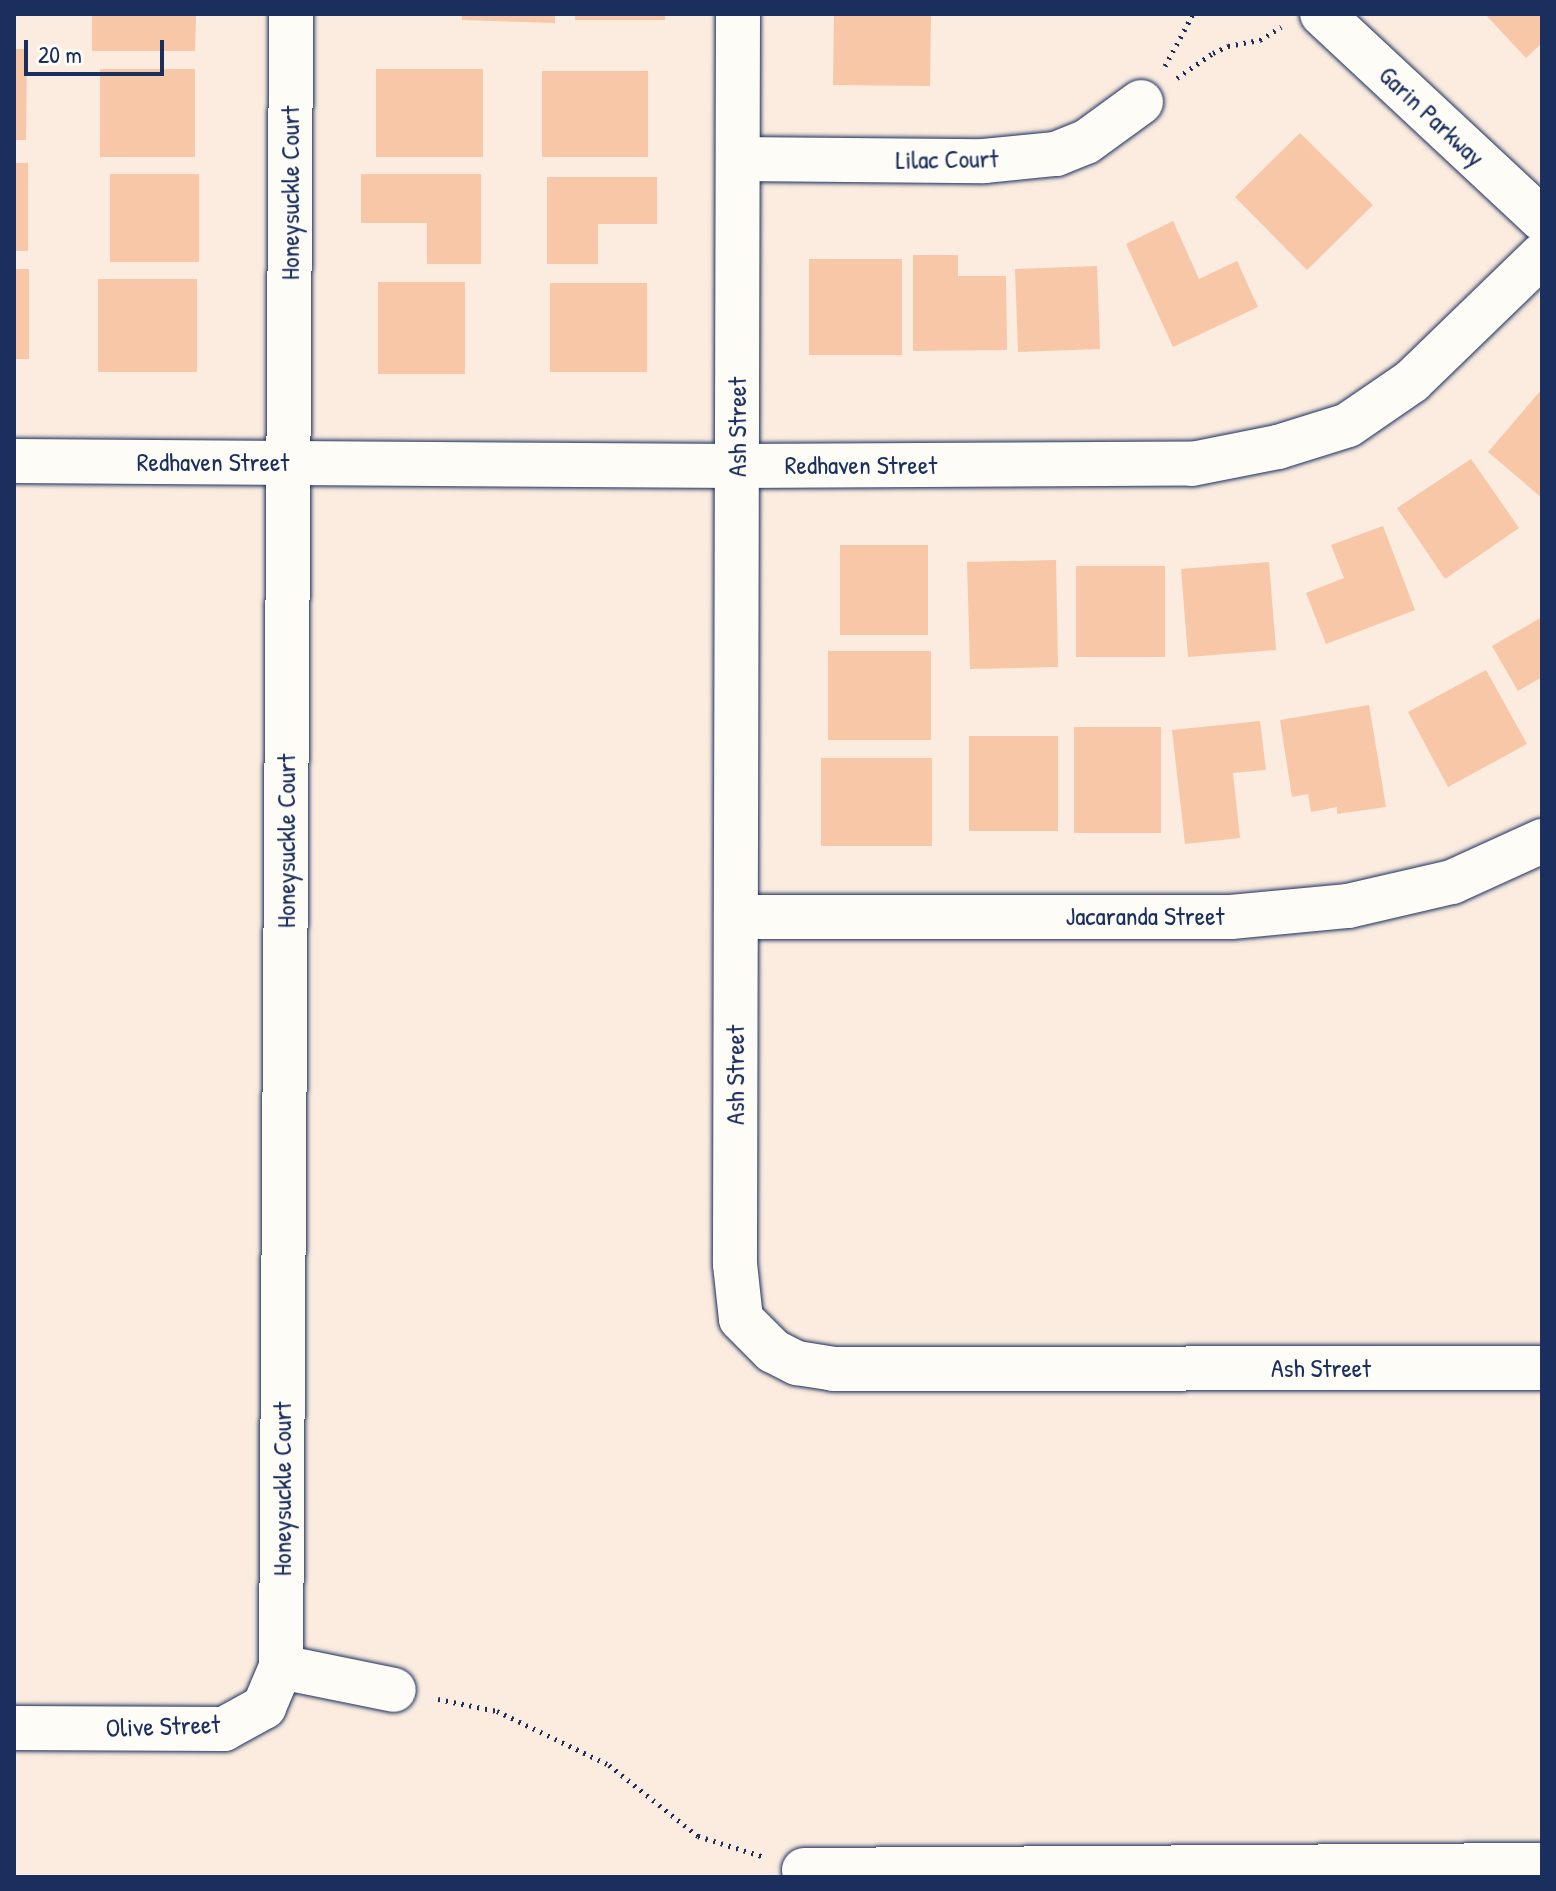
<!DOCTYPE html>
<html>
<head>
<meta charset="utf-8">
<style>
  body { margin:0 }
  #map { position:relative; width:1556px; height:1891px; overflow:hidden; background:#fbecdf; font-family:"Patrick Hand",sans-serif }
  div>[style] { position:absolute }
  .building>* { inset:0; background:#f7c7a7 }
  .path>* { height:5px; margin-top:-2.5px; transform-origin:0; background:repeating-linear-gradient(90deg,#1b2f5e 0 2px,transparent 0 8px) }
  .roads { filter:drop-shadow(0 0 2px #1b2f5e) drop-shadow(0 0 2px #1b2f5e) }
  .minor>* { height:44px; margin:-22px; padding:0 22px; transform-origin:22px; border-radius:22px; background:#fdfcf7 }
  span { translate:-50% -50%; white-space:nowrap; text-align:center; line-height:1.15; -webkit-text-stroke:6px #fdfcf7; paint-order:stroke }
  .street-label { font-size:26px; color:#1b2f5e }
  .frame { position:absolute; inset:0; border:16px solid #1b2f5e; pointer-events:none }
  .scale { position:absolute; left:24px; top:40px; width:140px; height:36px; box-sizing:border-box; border:4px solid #1b2f5e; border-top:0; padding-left:10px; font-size:24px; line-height:28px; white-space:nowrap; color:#1b2f5e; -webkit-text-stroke:6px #fdfcf7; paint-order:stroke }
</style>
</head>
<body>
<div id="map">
  <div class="building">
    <i style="clip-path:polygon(92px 14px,196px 14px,195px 51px,92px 51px)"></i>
    <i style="clip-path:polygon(462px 14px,555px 14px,555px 23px,462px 20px)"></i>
    <i style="clip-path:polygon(575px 14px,665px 14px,665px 20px,575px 20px)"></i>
    <i style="clip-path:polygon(834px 14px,931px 14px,930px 86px,833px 85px)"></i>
    <i style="clip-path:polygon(1485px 14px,1542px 14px,1542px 43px,1526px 58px)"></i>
    <i style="clip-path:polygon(14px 49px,27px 49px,26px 140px,14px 140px)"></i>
    <i style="clip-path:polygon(100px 69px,195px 69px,195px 157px,100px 157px)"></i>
    <i style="clip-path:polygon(376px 69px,483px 69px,483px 157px,376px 157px)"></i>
    <i style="clip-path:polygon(542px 71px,648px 71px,648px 157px,542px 157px)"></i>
    <i style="clip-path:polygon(1300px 133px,1373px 205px,1307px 270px,1235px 197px)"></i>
    <i style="clip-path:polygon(14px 163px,28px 163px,28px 251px,14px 251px)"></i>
    <i style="clip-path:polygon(110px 174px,199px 174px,199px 262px,110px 262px)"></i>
    <i style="clip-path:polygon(361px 174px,481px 174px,481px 264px,427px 264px,427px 223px,361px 223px)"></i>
    <i style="clip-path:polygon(547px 177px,657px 177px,657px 224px,598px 224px,598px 264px,547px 264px)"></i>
    <i style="clip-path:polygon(1173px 221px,1199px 279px,1237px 261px,1258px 307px,1173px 347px,1126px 244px)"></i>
    <i style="clip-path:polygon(913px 255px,958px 255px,958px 276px,1006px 276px,1007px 350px,913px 351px)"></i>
    <i style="clip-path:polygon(809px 259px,902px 259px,902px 355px,809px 355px)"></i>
    <i style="clip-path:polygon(1097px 266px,1100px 349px,1018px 352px,1015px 269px)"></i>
    <i style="clip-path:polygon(14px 269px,29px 269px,29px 359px,14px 359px)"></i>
    <i style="clip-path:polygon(98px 279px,197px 279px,197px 372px,98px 372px)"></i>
    <i style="clip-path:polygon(378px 282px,465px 282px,465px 374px,378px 374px)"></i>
    <i style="clip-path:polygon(550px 283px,647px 283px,647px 372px,550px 372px)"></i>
    <i style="clip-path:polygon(1542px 389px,1542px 498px,1488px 452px)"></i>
    <i style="clip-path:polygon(1471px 459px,1519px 528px,1445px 579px,1397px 508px)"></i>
    <i style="clip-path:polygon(1383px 526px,1415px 610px,1326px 644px,1306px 593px,1344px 578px,1331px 545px)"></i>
    <i style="clip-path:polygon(840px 545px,928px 545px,928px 635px,840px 635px)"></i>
    <i style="clip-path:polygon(1056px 560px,1058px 667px,970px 669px,967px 562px)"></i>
    <i style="clip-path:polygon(1269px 562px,1276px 650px,1188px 657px,1181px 569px)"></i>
    <i style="clip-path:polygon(1076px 566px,1165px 566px,1165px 657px,1076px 657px)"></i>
    <i style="clip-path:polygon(1542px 617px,1542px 677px,1518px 691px,1492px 646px)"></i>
    <i style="clip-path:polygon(828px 651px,931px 651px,931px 740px,828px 740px)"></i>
    <i style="clip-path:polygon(1486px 670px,1527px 744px,1448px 787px,1408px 712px)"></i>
    <i style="clip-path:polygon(1369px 705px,1386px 807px,1337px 814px,1337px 807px,1311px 812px,1308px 794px,1292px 797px,1280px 720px)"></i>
    <i style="clip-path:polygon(1260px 721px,1266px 770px,1233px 773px,1240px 838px,1185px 844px,1172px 730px)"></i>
    <i style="clip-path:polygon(1074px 727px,1161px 727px,1161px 833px,1074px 833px)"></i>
    <i style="clip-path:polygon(969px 736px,1058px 736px,1058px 831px,969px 831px)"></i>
    <i style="clip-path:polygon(821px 758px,932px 758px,932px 846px,821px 846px)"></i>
  </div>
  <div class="path">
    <i style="left:1165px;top:66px;width:59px;rotate:-61.7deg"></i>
    <i style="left:1177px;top:78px;width:44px;rotate:-34.8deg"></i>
    <i style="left:1213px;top:53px;width:17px;rotate:-25deg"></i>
    <i style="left:1228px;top:46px;width:33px;rotate:-11deg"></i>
    <i style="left:1260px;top:40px;width:25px;rotate:-32deg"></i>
    <i style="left:438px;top:1699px;width:60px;rotate:11.5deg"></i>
    <i style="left:497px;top:1711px;width:124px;rotate:25.7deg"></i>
    <i style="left:609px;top:1765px;width:114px;rotate:38.6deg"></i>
    <i style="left:698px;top:1836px;width:67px;rotate:17.4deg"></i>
  </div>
  <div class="roads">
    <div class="minor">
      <i style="left:738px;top:14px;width:1250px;rotate:90.14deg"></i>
      <i style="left:735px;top:1264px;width:55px;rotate:83.8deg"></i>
      <i style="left:741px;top:1319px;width:45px;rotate:45deg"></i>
      <i style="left:773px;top:1351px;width:27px;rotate:27deg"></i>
      <i style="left:797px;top:1363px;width:36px;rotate:9deg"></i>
      <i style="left:833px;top:1369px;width:709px;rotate:-0.08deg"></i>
      <i style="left:1322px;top:14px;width:301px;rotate:43deg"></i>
      <i style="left:738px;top:159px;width:246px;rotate:0.5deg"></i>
      <i style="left:984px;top:161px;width:72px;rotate:-5.6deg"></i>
      <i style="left:1056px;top:154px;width:32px;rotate:-22deg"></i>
      <i style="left:1086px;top:142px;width:68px;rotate:-36deg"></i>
      <i style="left:14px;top:461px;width:723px;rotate:0.4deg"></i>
      <i style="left:737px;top:466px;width:455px;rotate:-0.3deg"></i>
      <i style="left:1192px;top:464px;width:88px;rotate:-11.2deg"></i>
      <i style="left:1278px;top:447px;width:73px;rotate:-17.4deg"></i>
      <i style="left:1348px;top:425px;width:78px;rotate:-34.5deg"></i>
      <i style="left:1412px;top:381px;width:181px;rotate:-44.1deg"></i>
      <i style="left:736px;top:917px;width:495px"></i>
      <i style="left:1231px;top:917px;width:118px;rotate:-5.4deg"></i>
      <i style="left:1348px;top:906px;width:107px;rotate:-13deg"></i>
      <i style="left:1452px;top:882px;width:99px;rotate:-24.5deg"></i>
      <i style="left:281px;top:1667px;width:115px;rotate:11.5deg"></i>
      <i style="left:14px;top:1728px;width:210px;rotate:0.3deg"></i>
      <i style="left:224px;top:1729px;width:46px;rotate:-28.8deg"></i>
      <i style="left:264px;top:1707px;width:43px;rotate:-67deg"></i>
      <i style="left:281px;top:1667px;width:1653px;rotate:-89.65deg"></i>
      <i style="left:804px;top:1870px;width:738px;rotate:-0.39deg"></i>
    </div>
  </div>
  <div class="street-label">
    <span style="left:1432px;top:116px;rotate:43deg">Garin Parkway</span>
    <span style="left:947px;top:159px;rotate:-1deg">Lilac Court</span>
    <span style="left:290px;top:193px;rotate:-90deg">Honeysuckle Court</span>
    <span style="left:737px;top:427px;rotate:-90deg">Ash Street</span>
    <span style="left:213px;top:462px">Redhaven Street</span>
    <span style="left:861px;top:465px">Redhaven Street</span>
    <span style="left:286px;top:841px;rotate:-90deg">Honeysuckle Court</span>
    <span style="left:1145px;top:916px">Jacaranda Street</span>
    <span style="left:735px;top:1075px;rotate:-90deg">Ash Street</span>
    <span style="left:1321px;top:1368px">Ash Street</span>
    <span style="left:282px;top:1489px;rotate:-90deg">Honeysuckle Court</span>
    <span style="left:163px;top:1726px;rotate:-2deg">Olive Street</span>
  </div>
  <div class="frame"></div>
  <div class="scale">20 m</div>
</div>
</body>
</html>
